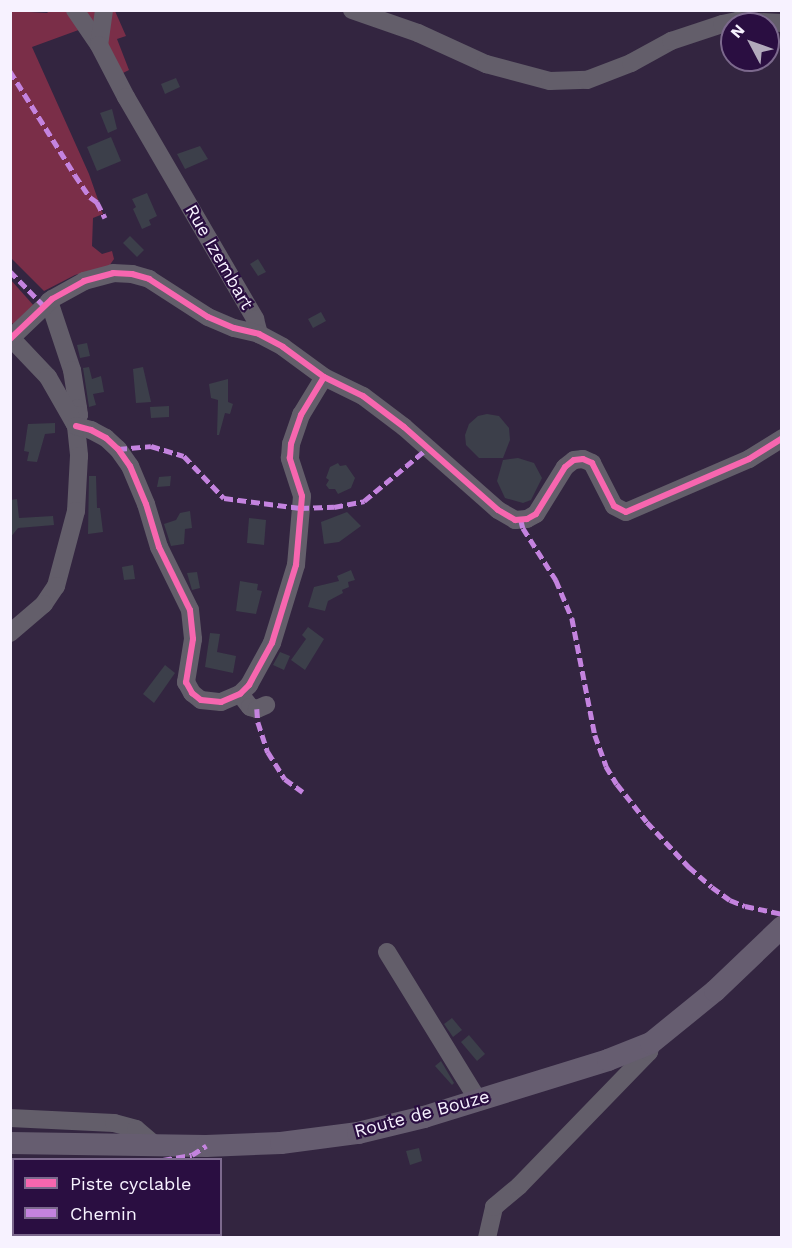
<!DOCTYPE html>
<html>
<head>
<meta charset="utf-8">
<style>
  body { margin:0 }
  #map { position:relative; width:792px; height:1248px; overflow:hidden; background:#332540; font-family:"Work Sans",sans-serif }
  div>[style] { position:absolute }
  .green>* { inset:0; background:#7a2e48 }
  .building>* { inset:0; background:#3c3f4a }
  .minor>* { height:18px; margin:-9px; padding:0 9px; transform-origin:9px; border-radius:9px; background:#635e6a }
  .major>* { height:22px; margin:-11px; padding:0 11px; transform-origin:11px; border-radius:11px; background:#665d70 }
  .quiet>* { height:4.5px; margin-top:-2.25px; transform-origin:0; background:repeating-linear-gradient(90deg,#c483df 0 9px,transparent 0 13.5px) }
  .cycleway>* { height:6px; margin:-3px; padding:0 3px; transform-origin:3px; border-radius:3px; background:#f766af }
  span { translate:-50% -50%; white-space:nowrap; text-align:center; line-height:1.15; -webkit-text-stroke:4.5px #2a0e41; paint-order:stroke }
  .street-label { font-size:18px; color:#f7f2ff }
  .frame { position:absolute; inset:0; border:12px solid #f7f2ff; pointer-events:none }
  .legend { position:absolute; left:12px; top:1158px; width:210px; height:78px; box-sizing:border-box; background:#2a0e41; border:2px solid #7c698d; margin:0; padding:8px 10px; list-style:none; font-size:18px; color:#f7f2ff }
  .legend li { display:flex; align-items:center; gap:12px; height:30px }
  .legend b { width:30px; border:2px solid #7c698d }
  .north { position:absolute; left:720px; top:12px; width:60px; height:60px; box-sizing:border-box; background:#2a0e41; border:2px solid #7c698d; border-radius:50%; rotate:311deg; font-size:16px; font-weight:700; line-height:24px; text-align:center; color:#f7f2ff }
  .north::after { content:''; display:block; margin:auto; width:21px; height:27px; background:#b2aabc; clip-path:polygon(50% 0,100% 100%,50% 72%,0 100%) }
</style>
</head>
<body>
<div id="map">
  <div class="green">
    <i style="clip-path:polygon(50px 10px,115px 11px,126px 36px,117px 39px,129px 70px,119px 75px,84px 28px,32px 47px,89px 174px,103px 214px,93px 218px,92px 246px,102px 254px,112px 251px,114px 259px,109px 266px,75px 275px,44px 291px,11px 258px,11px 11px,47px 13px)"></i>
    <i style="clip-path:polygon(10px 279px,35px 307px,14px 325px,11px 322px)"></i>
  </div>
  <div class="building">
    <i style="clip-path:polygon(176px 78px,180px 87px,165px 94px,161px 84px)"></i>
    <i style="clip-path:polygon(112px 109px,117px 129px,108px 133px,100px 113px)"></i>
    <i style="clip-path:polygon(111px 137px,121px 161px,97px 171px,87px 147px)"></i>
    <i style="clip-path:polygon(200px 146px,208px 159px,185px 169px,177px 154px)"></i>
    <i style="clip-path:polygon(147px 193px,157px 216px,149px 220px,151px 225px,142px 229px,133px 209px,136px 207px,132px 199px)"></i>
    <i style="clip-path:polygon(130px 236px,144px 250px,137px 257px,123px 243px)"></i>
    <i style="clip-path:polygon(258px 259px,266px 272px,258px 276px,250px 264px)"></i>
    <i style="clip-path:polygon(321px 312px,326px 321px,313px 328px,308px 319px)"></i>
    <i style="clip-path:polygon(87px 343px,90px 356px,80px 358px,77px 345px)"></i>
    <i style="clip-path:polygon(89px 367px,92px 379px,101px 376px,104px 392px,93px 394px,96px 405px,89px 407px,83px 368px)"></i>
    <i style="clip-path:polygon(143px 367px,151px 402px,136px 403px,133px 369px)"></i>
    <i style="clip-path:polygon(228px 379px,228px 402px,233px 404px,230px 414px,225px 413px,219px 435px,217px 435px,218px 400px,211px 398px,209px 384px)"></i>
    <i style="clip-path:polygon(169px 406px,169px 417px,151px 418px,150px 407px)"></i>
    <i style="clip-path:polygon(487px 414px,499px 416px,509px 428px,510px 440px,503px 458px,479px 458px,466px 445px,465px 435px,469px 424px,478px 416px)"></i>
    <i style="clip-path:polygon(55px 423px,55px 433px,45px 434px,37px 462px,27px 461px,29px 452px,24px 451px,28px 424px)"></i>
    <i style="clip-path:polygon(518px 458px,534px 463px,542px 478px,531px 500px,523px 503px,505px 498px,497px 481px,503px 460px)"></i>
    <i style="clip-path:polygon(338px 463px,340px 466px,346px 465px,355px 478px,351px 488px,338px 494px,335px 489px,329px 489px,326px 485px,329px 480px,326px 478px,330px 467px)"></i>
    <i style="clip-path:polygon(89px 476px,96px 476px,97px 508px,100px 508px,103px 532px,88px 534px)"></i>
    <i style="clip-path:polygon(171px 476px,170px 486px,157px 487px,159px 477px)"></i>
    <i style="clip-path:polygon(17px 499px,19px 518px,53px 516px,54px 525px,18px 528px,10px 538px,10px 500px)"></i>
    <i style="clip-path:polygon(190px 511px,192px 528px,185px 529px,184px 544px,171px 546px,164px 524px,176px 520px,180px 513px)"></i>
    <i style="clip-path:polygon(347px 512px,361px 526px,339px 542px,324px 544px,321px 522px)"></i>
    <i style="clip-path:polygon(249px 518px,266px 520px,264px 545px,247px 543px)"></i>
    <i style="clip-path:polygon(133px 565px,135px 579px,124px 580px,122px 567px)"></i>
    <i style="clip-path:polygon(351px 570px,355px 580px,348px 582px,349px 587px,342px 590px,343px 593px,328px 601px,325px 611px,308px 607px,314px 587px,339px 581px,337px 576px)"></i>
    <i style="clip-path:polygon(197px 572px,200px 588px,192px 590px,187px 573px)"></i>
    <i style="clip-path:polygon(240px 581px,258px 584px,257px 590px,262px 591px,256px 614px,236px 611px)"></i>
    <i style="clip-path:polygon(308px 627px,324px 639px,305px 670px,291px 660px,306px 639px,302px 635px)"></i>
    <i style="clip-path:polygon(210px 633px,220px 634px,217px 652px,236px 656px,233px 673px,205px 667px)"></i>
    <i style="clip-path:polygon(280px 652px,290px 656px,284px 670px,273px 665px)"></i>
    <i style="clip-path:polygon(165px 665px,175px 673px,154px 703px,143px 694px)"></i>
    <i style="clip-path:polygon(452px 1018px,462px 1030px,453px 1037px,444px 1024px)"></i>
    <i style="clip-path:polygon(469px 1035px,485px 1054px,477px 1061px,461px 1042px)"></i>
    <i style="clip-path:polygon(441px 1061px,454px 1083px,452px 1085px,435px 1066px)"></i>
    <i style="clip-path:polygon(419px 1148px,422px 1161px,410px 1165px,406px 1151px)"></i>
  </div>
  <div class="minor">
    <i style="left:75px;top:10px;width:42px;rotate:55.6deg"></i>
    <i style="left:104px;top:10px;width:35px;rotate:98deg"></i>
    <i style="left:99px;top:45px;width:59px;rotate:62.6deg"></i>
    <i style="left:126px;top:97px;width:257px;rotate:59.8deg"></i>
    <i style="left:255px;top:319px;width:16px;rotate:75deg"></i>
    <i style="left:352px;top:10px;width:70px;rotate:19.2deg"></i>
    <i style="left:418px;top:33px;width:75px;rotate:24.5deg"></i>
    <i style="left:486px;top:64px;width:66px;rotate:14.9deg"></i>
    <i style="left:550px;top:81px;width:37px;rotate:-2deg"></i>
    <i style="left:587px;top:80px;width:47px;rotate:-21.1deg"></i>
    <i style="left:631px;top:63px;width:46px;rotate:-28.8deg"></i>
    <i style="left:671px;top:41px;width:54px;rotate:-18.4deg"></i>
    <i style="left:722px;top:24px;width:16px;rotate:-11deg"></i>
    <i style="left:738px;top:21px;width:44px;rotate:2.6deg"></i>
    <i style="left:49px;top:301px;width:73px;rotate:71.6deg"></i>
    <i style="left:72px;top:370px;width:38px;rotate:81deg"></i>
    <i style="left:78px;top:408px;width:7px;rotate:82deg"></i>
    <i style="left:79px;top:415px;width:9px;rotate:122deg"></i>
    <i style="left:10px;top:337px;width:55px;rotate:46.5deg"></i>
    <i style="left:48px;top:377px;width:56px;rotate:60.3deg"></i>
    <i style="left:76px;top:426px;width:30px;rotate:84deg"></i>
    <i style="left:79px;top:456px;width:55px;rotate:93.1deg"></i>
    <i style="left:76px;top:511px;width:78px;rotate:104.9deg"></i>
    <i style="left:56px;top:586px;width:22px;rotate:124deg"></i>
    <i style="left:44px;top:604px;width:45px;rotate:139.5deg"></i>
    <i style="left:10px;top:339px;width:58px;rotate:-43.6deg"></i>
    <i style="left:52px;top:299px;width:37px;rotate:-29deg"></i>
    <i style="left:84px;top:281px;width:30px;rotate:-15deg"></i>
    <i style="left:113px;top:273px;width:19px;rotate:3deg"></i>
    <i style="left:132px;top:274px;width:18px;rotate:16deg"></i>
    <i style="left:149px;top:279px;width:70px;rotate:32.8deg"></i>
    <i style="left:208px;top:317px;width:28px;rotate:23deg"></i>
    <i style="left:234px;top:328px;width:26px;rotate:13deg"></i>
    <i style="left:259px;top:334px;width:27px;rotate:28deg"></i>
    <i style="left:283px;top:347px;width:51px;rotate:36.2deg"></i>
    <i style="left:324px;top:377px;width:43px;rotate:26deg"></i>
    <i style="left:363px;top:396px;width:51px;rotate:37.1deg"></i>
    <i style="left:404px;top:427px;width:125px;rotate:41.4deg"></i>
    <i style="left:498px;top:510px;width:20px;rotate:30deg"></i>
    <i style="left:515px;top:520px;width:12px;rotate:-5deg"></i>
    <i style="left:527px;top:519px;width:10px;rotate:-29deg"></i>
    <i style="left:536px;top:514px;width:55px;rotate:-58.3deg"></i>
    <i style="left:565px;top:467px;width:11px;rotate:-38deg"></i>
    <i style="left:574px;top:460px;width:9px;rotate:-6deg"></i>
    <i style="left:583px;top:459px;width:10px;rotate:24deg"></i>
    <i style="left:592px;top:463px;width:48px;rotate:62.9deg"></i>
    <i style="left:614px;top:506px;width:13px;rotate:27deg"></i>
    <i style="left:626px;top:512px;width:134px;rotate:-23.3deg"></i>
    <i style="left:749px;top:459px;width:39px;rotate:-32deg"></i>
    <i style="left:76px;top:426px;width:16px;rotate:15deg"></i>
    <i style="left:91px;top:430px;width:17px;rotate:28deg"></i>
    <i style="left:106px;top:438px;width:16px;rotate:43deg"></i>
    <i style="left:118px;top:449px;width:21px;rotate:55deg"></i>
    <i style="left:130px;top:466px;width:41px;rotate:67.2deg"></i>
    <i style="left:146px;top:504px;width:45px;rotate:73.2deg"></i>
    <i style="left:159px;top:547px;width:70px;rotate:63.8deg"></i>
    <i style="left:190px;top:610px;width:29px;rotate:84deg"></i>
    <i style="left:193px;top:639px;width:44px;rotate:99.2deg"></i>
    <i style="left:186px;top:682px;width:13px;rotate:61deg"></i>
    <i style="left:192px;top:693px;width:11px;rotate:38deg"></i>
    <i style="left:201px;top:700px;width:20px;rotate:6deg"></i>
    <i style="left:221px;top:702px;width:21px;rotate:-23deg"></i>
    <i style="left:240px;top:694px;width:13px;rotate:-45deg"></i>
    <i style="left:249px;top:685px;width:48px;rotate:-61.3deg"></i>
    <i style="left:272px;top:643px;width:82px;rotate:-72.9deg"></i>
    <i style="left:296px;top:565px;width:69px;rotate:-85deg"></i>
    <i style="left:302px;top:496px;width:40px;rotate:-108deg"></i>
    <i style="left:290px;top:458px;width:14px;rotate:-86deg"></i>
    <i style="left:291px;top:444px;width:31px;rotate:-71deg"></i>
    <i style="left:301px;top:415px;width:44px;rotate:-58.8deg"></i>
    <i style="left:240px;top:694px;width:16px;rotate:52deg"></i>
    <i style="left:250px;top:707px;width:7px;rotate:16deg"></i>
    <i style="left:257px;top:709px;width:10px;rotate:-24deg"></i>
    <i style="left:387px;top:952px;width:174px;rotate:58.4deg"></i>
    <i style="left:10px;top:1118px;width:104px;rotate:2.8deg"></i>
    <i style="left:114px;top:1123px;width:23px;rotate:15deg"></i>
    <i style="left:136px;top:1129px;width:25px;rotate:40deg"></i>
    <i style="left:487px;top:1238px;width:32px;rotate:-77deg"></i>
    <i style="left:494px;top:1207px;width:33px;rotate:-40deg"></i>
    <i style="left:519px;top:1186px;width:187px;rotate:-45.9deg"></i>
    <i style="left:649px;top:1052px;width:9px;rotate:-77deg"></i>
  </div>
  <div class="major">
    <i style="left:10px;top:1143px;width:196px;rotate:0.9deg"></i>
    <i style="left:206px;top:1146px;width:75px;rotate:-2.3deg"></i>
    <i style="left:281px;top:1143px;width:78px;rotate:-7.4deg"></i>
    <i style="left:358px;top:1133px;width:68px;rotate:-13.6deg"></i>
    <i style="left:424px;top:1117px;width:193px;rotate:-17.2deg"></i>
    <i style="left:608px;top:1060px;width:46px;rotate:-21.6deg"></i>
    <i style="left:651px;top:1043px;width:82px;rotate:-39.1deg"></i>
    <i style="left:715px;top:991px;width:93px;rotate:-43.7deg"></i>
  </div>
  <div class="quiet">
    <i style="left:10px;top:71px;width:123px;rotate:58deg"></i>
    <i style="left:75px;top:175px;width:27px;rotate:56deg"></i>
    <i style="left:90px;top:197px;width:9px;rotate:36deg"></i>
    <i style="left:97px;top:202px;width:18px;rotate:63deg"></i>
    <i style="left:10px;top:271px;width:49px;rotate:45.8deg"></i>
    <i style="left:118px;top:449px;width:33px;rotate:-5deg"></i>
    <i style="left:151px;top:446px;width:34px;rotate:17deg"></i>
    <i style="left:184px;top:456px;width:58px;rotate:46.4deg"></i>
    <i style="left:224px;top:498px;width:77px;rotate:7.5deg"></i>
    <i style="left:300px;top:508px;width:34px;rotate:-2deg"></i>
    <i style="left:334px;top:507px;width:31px;rotate:-11deg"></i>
    <i style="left:364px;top:501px;width:85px;rotate:-39.7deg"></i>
    <i style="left:521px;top:520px;width:8px;rotate:76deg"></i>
    <i style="left:523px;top:528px;width:62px;rotate:57.6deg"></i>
    <i style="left:556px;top:580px;width:41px;rotate:67.2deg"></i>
    <i style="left:572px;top:618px;width:119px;rotate:78.9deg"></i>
    <i style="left:595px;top:735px;width:33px;rotate:70deg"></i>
    <i style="left:606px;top:766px;width:21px;rotate:59deg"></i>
    <i style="left:617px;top:784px;width:48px;rotate:51.7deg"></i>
    <i style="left:647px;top:822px;width:62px;rotate:47deg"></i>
    <i style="left:689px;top:867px;width:30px;rotate:41deg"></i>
    <i style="left:712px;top:887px;width:22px;rotate:36deg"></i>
    <i style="left:730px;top:900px;width:16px;rotate:22deg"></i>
    <i style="left:745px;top:906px;width:38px;rotate:12deg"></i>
    <i style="left:257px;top:709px;width:13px;rotate:86deg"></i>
    <i style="left:258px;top:722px;width:32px;rotate:72deg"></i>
    <i style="left:268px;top:752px;width:32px;rotate:58deg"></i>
    <i style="left:285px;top:779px;width:22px;rotate:36deg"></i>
    <i style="left:163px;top:1160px;width:29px;rotate:-10deg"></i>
    <i style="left:192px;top:1155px;width:17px;rotate:-33deg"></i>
    <i style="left:10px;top:1183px;width:4px"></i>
  </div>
  <div class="cycleway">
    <i style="left:10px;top:339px;width:58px;rotate:-43.6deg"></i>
    <i style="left:52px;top:299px;width:37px;rotate:-29deg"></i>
    <i style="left:84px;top:281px;width:30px;rotate:-15deg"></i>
    <i style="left:113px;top:273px;width:19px;rotate:3deg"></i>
    <i style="left:132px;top:274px;width:18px;rotate:16deg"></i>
    <i style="left:149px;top:279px;width:70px;rotate:32.8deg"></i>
    <i style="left:208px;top:317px;width:28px;rotate:23deg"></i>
    <i style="left:234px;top:328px;width:26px;rotate:13deg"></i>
    <i style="left:259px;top:334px;width:27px;rotate:28deg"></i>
    <i style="left:283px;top:347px;width:51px;rotate:36.2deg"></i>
    <i style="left:324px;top:377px;width:43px;rotate:26deg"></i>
    <i style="left:363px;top:396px;width:51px;rotate:37.1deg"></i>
    <i style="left:404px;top:427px;width:125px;rotate:41.4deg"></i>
    <i style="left:498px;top:510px;width:20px;rotate:30deg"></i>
    <i style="left:515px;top:520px;width:12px;rotate:-5deg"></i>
    <i style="left:527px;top:519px;width:10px;rotate:-29deg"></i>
    <i style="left:536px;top:514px;width:55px;rotate:-58.3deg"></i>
    <i style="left:565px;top:467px;width:11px;rotate:-38deg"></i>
    <i style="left:574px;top:460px;width:9px;rotate:-6deg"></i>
    <i style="left:583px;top:459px;width:10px;rotate:24deg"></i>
    <i style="left:592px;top:463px;width:48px;rotate:62.9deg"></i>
    <i style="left:614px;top:506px;width:13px;rotate:27deg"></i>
    <i style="left:626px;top:512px;width:134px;rotate:-23.3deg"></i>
    <i style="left:749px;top:459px;width:39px;rotate:-32deg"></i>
    <i style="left:76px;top:426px;width:16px;rotate:15deg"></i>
    <i style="left:91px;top:430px;width:17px;rotate:28deg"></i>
    <i style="left:106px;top:438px;width:16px;rotate:43deg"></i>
    <i style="left:118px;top:449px;width:21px;rotate:55deg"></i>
    <i style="left:130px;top:466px;width:41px;rotate:67.2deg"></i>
    <i style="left:146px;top:504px;width:45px;rotate:73.2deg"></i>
    <i style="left:159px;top:547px;width:70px;rotate:63.8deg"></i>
    <i style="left:190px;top:610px;width:29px;rotate:84deg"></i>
    <i style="left:193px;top:639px;width:44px;rotate:99.2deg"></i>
    <i style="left:186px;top:682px;width:13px;rotate:61deg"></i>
    <i style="left:192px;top:693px;width:11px;rotate:38deg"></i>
    <i style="left:201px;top:700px;width:20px;rotate:6deg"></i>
    <i style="left:221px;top:702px;width:21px;rotate:-23deg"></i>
    <i style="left:240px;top:694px;width:13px;rotate:-45deg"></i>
    <i style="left:249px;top:685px;width:48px;rotate:-61.3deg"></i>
    <i style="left:272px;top:643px;width:82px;rotate:-72.9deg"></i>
    <i style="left:296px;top:565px;width:69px;rotate:-85deg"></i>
    <i style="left:302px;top:496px;width:40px;rotate:-108deg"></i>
    <i style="left:290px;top:458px;width:14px;rotate:-86deg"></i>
    <i style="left:291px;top:444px;width:31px;rotate:-71deg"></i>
    <i style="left:301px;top:415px;width:44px;rotate:-58.8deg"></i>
  </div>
  <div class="street-label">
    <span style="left:219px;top:257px;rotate:60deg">Rue Izembart</span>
    <span style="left:422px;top:1114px;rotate:-15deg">Route de Bouze</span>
  </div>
  <div class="frame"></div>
  <ul class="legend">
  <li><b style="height:8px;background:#f766af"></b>Piste cyclable</li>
  <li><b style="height:8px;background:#c483df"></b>Chemin</li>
  </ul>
  <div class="north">N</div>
</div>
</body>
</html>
